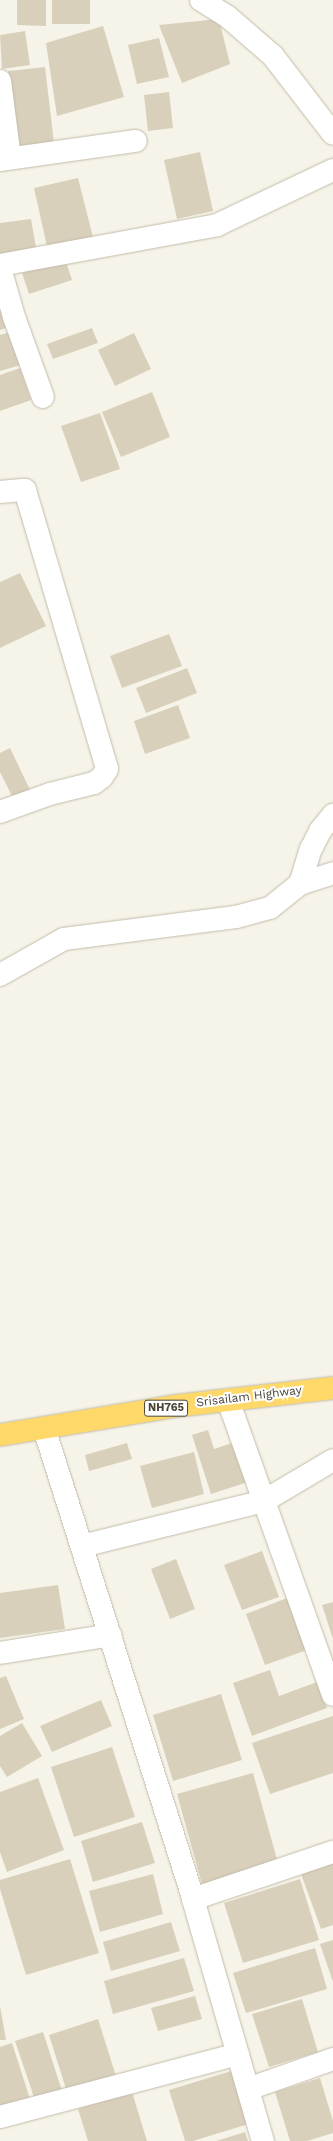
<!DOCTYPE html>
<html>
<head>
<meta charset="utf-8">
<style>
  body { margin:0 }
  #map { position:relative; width:333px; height:2141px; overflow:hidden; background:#f6f3e8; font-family:"Work Sans",sans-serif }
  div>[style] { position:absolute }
  .building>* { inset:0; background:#d9d0bc }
  .roads { filter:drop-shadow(0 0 1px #c2bcaa) drop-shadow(0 0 1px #c2bcaa) }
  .street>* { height:22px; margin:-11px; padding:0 11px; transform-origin:11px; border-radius:11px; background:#fff }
  .highway>* { height:22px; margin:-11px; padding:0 11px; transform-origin:11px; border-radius:11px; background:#ffd86a }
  span { translate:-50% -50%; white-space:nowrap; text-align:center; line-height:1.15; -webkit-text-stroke:4px #fff; paint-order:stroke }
  .shield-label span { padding:1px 3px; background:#fff; border:1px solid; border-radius:3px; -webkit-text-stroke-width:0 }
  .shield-label { font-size:11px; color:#4a4436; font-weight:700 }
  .street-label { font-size:12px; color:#4a4436 }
</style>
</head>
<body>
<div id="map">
  <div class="building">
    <i style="clip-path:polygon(17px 0,46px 0,46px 26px,17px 25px)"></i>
    <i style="clip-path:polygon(52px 0,90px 0,90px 24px,52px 24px)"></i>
    <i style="clip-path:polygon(219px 19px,230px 64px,182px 83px,159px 25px)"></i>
    <i style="clip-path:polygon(103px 26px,124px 97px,57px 116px,46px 43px)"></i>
    <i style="clip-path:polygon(25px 31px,30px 65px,2px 69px,0 35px)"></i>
    <i style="clip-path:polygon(159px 38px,169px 77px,137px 84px,128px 45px)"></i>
    <i style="clip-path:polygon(45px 67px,54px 143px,17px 147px,8px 71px)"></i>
    <i style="clip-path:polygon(169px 92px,173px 128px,148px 131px,144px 95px)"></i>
    <i style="clip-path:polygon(200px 152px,213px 211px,177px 219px,164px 160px)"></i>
    <i style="clip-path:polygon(78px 178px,94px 241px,48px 251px,34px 188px)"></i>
    <i style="clip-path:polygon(31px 219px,37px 253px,0 258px,0 223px)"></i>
    <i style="clip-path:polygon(65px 259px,72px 280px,29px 294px,22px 273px)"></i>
    <i style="clip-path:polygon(0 302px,9px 327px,0 330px)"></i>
    <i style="clip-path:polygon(92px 328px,98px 343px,53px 359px,47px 344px)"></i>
    <i style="clip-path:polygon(10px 332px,21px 365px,0 371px,0 335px)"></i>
    <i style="clip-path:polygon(134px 333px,151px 369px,115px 386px,98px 350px)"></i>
    <i style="clip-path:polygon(20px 368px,31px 400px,0 411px,0 375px)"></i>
    <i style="clip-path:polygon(152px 392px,170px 437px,121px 457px,102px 412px)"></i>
    <i style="clip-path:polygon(100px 413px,120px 469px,81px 482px,61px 426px)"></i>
    <i style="clip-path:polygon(20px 573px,46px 626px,0 648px,0 582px)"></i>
    <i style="clip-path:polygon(169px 634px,182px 666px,122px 688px,110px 656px)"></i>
    <i style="clip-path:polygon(187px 668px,197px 693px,146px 713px,136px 688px)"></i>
    <i style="clip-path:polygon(178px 705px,190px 738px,145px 754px,134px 721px)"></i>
    <i style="clip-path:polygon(10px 748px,32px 794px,15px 802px,0 772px,0 753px)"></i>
    <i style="clip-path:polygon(208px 1430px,214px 1449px,235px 1442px,248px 1482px,211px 1494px,192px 1435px)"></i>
    <i style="clip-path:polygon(127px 1443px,132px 1459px,89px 1471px,85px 1455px)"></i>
    <i style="clip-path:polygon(194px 1452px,204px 1494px,152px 1508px,140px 1466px)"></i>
    <i style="clip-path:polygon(262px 1551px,279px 1597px,242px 1610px,224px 1565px)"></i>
    <i style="clip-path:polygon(176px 1559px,195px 1609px,170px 1619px,151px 1569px)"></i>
    <i style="clip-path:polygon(58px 1585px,65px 1629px,0 1638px,0 1593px)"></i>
    <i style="clip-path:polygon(287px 1598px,307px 1650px,265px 1665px,246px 1614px)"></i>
    <i style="clip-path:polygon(333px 1602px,333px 1639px,322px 1605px)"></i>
    <i style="clip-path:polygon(270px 1670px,279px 1696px,317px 1682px,327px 1708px,252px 1736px,233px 1683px)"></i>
    <i style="clip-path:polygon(6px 1676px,24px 1719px,0 1729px,0 1678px)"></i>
    <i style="clip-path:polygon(221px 1694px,242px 1760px,173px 1781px,153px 1715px)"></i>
    <i style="clip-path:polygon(101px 1700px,112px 1726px,52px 1752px,40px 1726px)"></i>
    <i style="clip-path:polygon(333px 1716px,333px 1773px,270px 1794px,252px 1743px)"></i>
    <i style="clip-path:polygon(22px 1723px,42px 1756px,7px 1777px,0 1766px,0 1736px)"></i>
    <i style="clip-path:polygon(112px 1747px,135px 1817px,74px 1837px,51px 1767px)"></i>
    <i style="clip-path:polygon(253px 1773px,278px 1863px,202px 1884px,177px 1794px)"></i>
    <i style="clip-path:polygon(38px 1778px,64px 1850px,7px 1872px,0 1852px,0 1792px)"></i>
    <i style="clip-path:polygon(142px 1822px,155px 1863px,93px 1882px,81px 1841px)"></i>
    <i style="clip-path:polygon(70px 1859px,99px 1953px,26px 1975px,0 1889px,0 1880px)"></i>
    <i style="clip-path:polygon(333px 1859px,333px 1925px,321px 1929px,300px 1871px)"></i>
    <i style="clip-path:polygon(153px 1874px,163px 1914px,100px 1932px,89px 1891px)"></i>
    <i style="clip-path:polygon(300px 1879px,319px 1940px,243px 1963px,224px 1903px)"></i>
    <i style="clip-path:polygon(171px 1922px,180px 1951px,111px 1971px,103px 1942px)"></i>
    <i style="clip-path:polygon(333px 1940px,333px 1982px,320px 1944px)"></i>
    <i style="clip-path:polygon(315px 1948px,327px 1989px,246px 2013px,233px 1973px)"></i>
    <i style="clip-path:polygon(184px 1958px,194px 1991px,113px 2014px,104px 1981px)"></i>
    <i style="clip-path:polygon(195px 1996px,202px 2019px,158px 2031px,151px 2008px)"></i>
    <i style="clip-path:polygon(302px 1999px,318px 2052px,269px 2067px,252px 2014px)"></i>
    <i style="clip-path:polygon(0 2006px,6px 2040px,0 2040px)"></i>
    <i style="clip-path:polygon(98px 2019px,116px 2076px,67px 2092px,49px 2035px)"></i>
    <i style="clip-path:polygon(43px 2032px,62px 2091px,35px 2100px,15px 2041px)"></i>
    <i style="clip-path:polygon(12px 2043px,30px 2099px,0 2109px,0 2047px)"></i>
    <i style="clip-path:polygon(238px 2069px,255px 2122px,193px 2141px,185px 2141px,169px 2090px)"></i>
    <i style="clip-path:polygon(320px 2078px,333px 2121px,333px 2133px,307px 2141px,290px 2141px,275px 2092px)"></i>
    <i style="clip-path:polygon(132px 2092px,147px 2141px,88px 2141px,78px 2109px)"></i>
    <i style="clip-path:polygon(245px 2132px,248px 2141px,216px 2141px)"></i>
  </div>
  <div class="roads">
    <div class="street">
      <i style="left:201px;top:0;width:32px;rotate:32deg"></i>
      <i style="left:228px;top:17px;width:60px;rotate:40.9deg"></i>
      <i style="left:273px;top:56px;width:98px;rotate:52.4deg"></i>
      <i style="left:0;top:81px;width:78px;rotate:82.6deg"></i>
      <i style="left:0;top:160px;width:137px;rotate:-8deg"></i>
      <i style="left:0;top:265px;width:221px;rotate:-10.4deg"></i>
      <i style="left:217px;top:225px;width:128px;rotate:-25.4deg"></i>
      <i style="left:0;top:268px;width:51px;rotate:74.1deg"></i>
      <i style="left:14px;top:317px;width:85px;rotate:70.1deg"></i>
      <i style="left:0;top:492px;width:25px;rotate:-5deg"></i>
      <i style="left:25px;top:490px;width:291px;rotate:73.6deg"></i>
      <i style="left:107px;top:769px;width:9px;rotate:122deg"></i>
      <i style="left:102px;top:777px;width:10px;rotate:143deg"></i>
      <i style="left:94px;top:783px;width:45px;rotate:166deg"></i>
      <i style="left:50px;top:794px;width:53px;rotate:160.2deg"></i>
      <i style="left:300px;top:884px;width:35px;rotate:-18deg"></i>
      <i style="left:0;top:975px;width:73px;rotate:-29.4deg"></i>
      <i style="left:64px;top:939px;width:173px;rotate:-7.3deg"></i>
      <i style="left:236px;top:917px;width:35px;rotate:-15deg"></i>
      <i style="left:270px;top:908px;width:38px;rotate:-39deg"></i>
      <i style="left:300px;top:884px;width:37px;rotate:-73deg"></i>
      <i style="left:311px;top:849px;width:20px;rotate:-63deg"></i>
      <i style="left:320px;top:831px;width:21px;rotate:-51deg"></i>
      <i style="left:228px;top:1400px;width:313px;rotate:70.4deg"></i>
      <i style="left:44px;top:1428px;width:494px;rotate:72.4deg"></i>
      <i style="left:193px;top:1899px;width:252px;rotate:73.9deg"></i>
      <i style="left:82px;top:1546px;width:187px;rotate:-13.9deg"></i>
      <i style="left:264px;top:1501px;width:80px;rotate:-30.7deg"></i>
      <i style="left:0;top:1653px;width:112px;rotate:-9.2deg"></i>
      <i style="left:193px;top:1899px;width:148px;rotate:-18.6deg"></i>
      <i style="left:248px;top:2089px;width:90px;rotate:-19.4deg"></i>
      <i style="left:0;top:2117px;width:246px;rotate:-14.8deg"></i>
    </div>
    <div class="highway">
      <i style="left:0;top:1435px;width:177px;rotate:-9.4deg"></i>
      <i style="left:175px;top:1406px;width:159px;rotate:-6.5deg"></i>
    </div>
  </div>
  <div class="shield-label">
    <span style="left:166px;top:1408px">NH765</span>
  </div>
  <div class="street-label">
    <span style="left:249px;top:1397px;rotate:-7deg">Srisailam Highway</span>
  </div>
</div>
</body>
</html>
